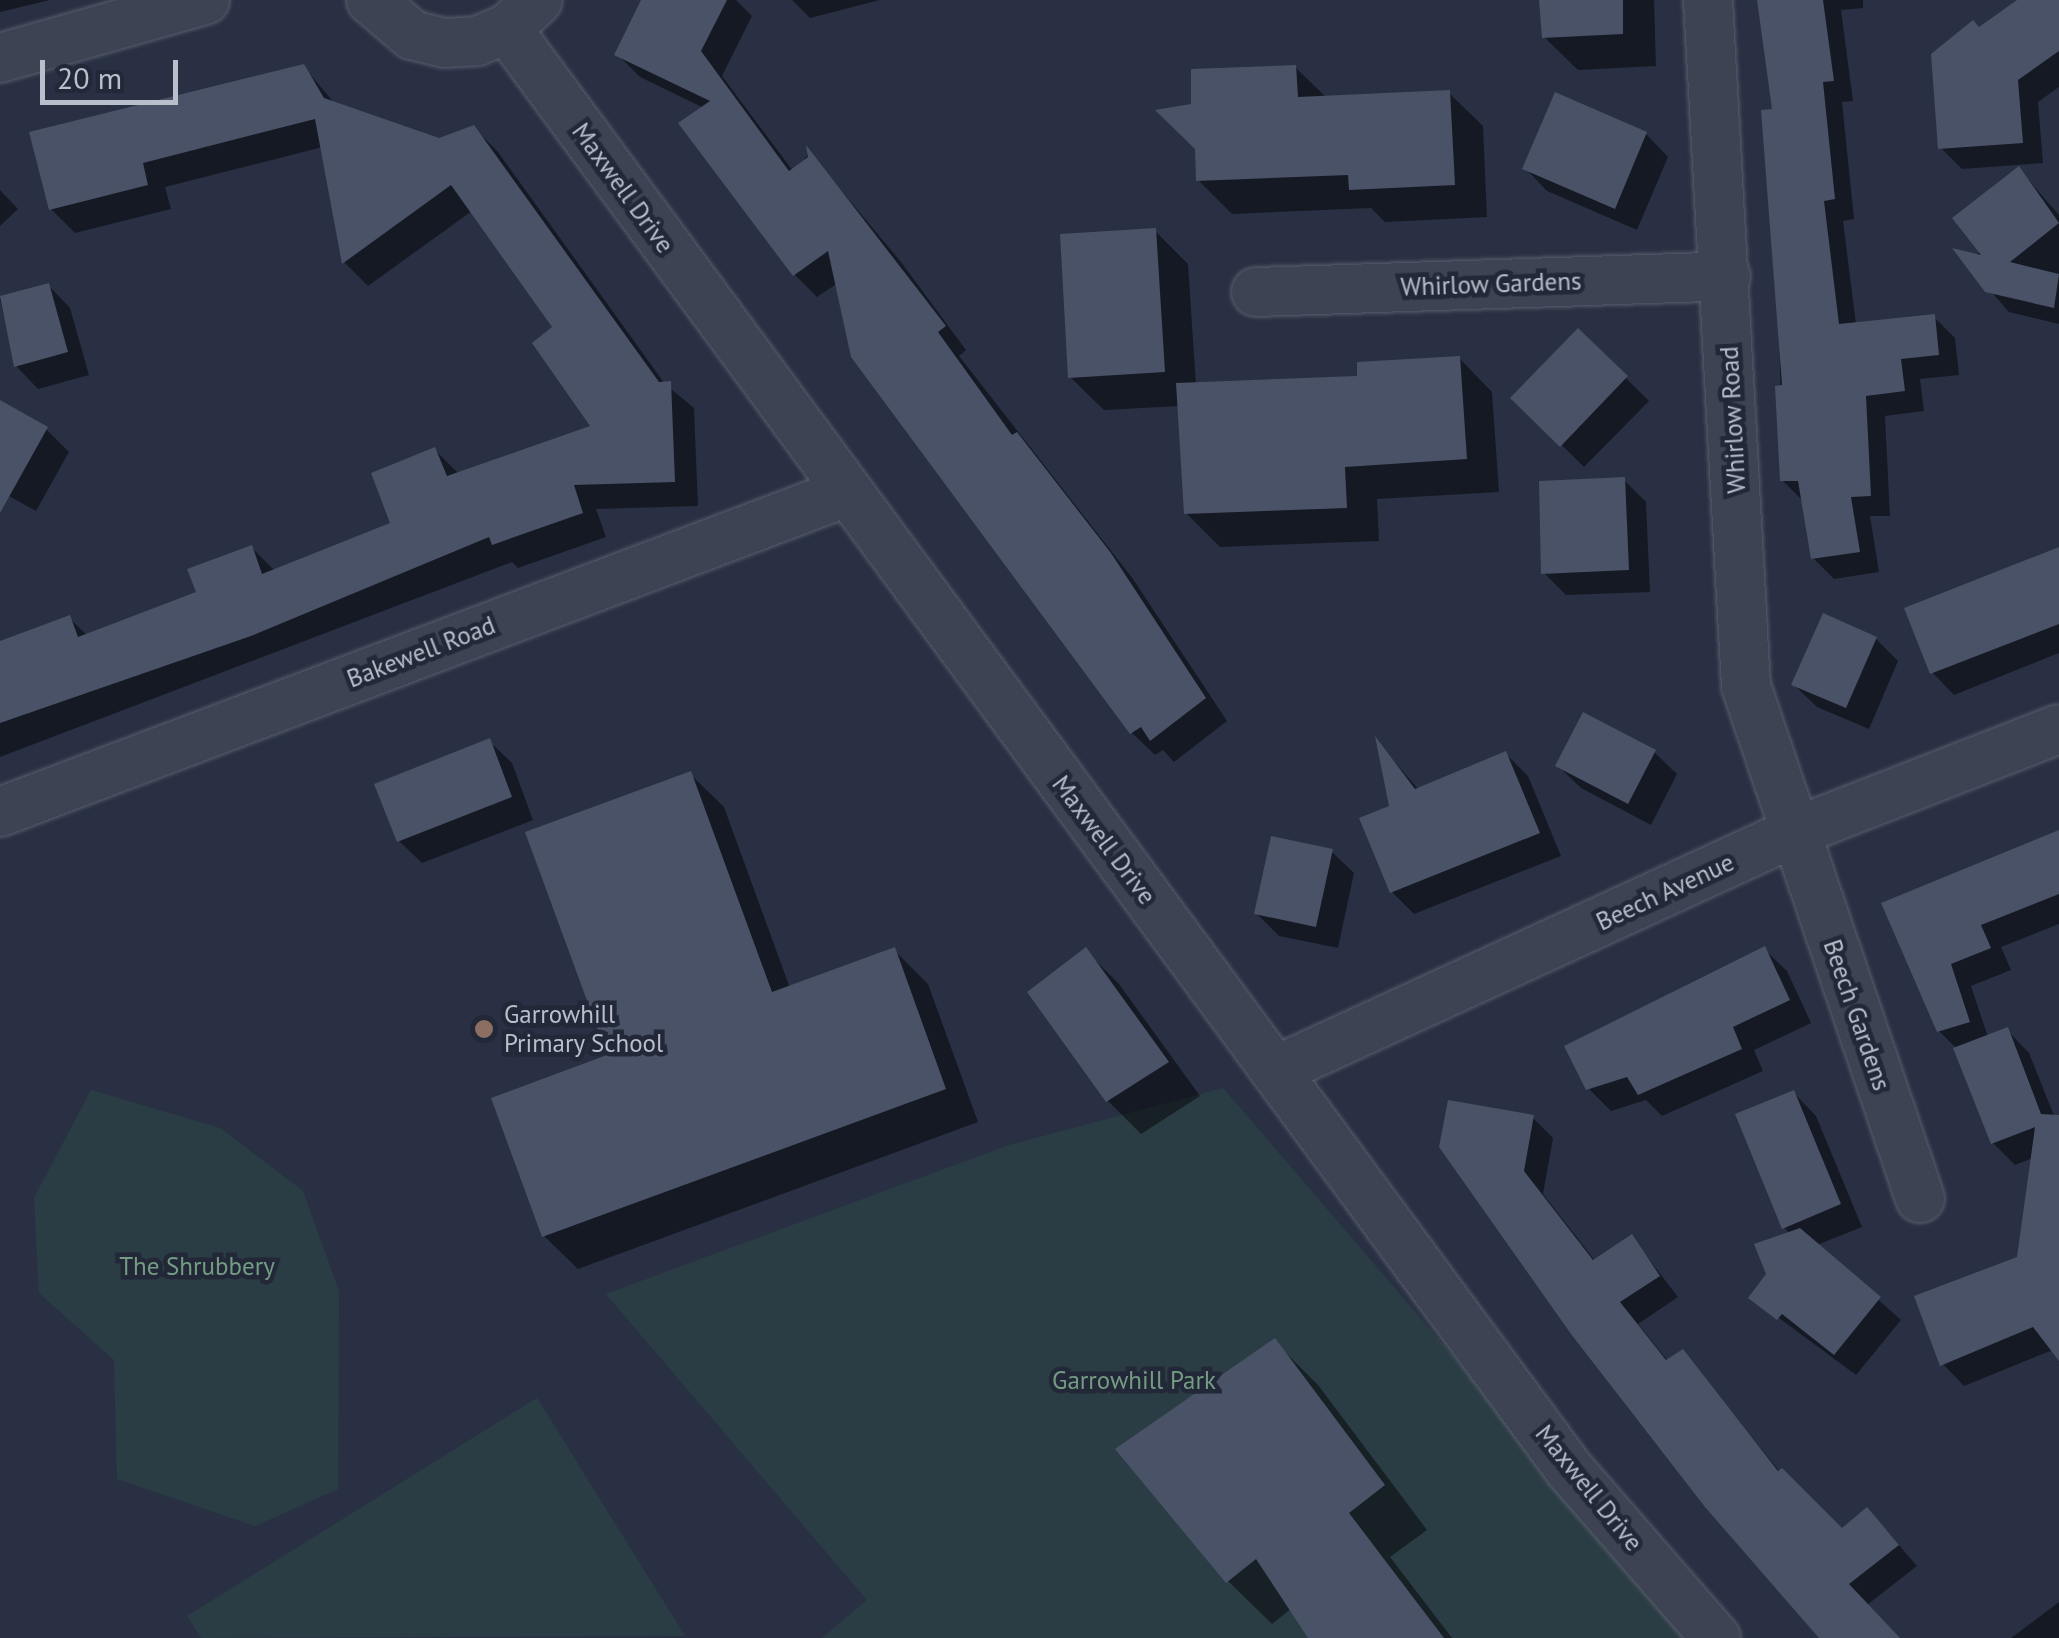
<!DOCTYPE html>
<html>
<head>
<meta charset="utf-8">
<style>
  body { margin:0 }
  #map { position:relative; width:2059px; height:1638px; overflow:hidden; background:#293043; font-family:"PT Sans",sans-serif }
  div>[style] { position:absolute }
  .green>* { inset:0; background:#2b3d44 }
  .shadow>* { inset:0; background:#0007 }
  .building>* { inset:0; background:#4a5267 }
  .roads { filter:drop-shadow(0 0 2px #585e6d) drop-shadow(0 0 2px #585e6d) }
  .minor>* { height:48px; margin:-24px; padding:0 24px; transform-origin:24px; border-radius:24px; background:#3d4353 }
  .dots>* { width:28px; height:28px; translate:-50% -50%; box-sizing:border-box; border:5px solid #222838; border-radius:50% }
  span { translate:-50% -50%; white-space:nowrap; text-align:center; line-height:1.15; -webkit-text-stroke:9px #222838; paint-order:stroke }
  .street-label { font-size:25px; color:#babfcc }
  .poi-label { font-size:25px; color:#babfcc }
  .left { translate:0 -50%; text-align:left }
  .park-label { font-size:25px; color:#739c82 }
  .scale { position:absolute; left:40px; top:60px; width:138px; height:45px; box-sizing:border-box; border:5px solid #babfcc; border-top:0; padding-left:12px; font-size:30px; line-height:35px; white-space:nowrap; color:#babfcc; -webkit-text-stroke:8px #222838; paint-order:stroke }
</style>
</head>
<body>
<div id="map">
  <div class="green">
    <i style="clip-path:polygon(1223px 1088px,1695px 1638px,822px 1638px,867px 1600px,606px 1294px,1009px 1145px)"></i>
    <i style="clip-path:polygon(91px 1090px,220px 1128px,303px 1191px,339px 1291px,338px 1489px,255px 1526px,117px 1479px,114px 1360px,39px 1293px,34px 1198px)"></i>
    <i style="clip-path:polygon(537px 1398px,685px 1636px,201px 1638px,187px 1616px)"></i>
  </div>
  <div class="shadow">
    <i style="clip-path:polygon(0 0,50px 0,0 12px)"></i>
    <i style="clip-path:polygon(644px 0,736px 0,752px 16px,722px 76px,793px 171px,810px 153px,901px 262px,966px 350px,959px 356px,1133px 579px,1227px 721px,1174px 762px,1163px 750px,1155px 755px,1132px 733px,853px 356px,838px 283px,817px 297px,795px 275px,682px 123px,704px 108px,640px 77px,617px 54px)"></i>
    <i style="clip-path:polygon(792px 0,880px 0,810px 18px)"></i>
    <i style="clip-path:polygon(1541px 0,1654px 0,1656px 66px,1578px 70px,1544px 37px)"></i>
    <i style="clip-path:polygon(1759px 0,1863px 0,1863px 8px,1841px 10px,1853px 101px,1842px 102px,1854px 219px,1843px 221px,1856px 324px,1934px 317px,1955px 338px,1959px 375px,1920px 379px,1924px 411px,1885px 416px,1890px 516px,1870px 516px,1879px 572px,1834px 579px,1813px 558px,1804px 502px,1782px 480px,1775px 111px)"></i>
    <i style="clip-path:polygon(2021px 0,2059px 0,2059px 87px,2038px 102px,2043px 163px,1962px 169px,1941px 148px)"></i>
    <i style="clip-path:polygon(303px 66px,336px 105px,439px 141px,474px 128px,498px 152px,665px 384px,694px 408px,698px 506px,596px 509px,606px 537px,518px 568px,512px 562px,0 757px,0 670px,69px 618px,88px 636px,199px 594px,251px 547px,275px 571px,393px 525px,435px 450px,459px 474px,594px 427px,555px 328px,472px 211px,368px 286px,344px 262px,323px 147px,165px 187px,171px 209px,75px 233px,51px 209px)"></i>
    <i style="clip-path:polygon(1295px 67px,1327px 98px,1449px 93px,1483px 126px,1487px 217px,1385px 222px,1371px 208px,1232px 214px,1198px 180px,1193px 106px)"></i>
    <i style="clip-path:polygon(1646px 134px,1668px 157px,1637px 230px,1547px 191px,1525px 168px)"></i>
    <i style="clip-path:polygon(2019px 169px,2059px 215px,2059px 324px,2009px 312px,1966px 263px,1981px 251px)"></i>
    <i style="clip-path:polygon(0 190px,18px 209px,0 226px)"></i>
    <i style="clip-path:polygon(1155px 231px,1188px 264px,1196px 385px,1360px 379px,1459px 358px,1492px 392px,1499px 492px,1377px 499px,1379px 541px,1220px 547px,1186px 513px,1180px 406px,1104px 410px,1070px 377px)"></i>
    <i style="clip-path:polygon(48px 285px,70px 308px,89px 375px,38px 389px,16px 366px,0 299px)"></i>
    <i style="clip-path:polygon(1578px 331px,1649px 401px,1584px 467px,1514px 398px)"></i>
    <i style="clip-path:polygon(0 404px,46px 429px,69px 452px,36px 511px,0 491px)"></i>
    <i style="clip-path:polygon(1624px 480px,1646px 502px,1650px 592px,1566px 595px,1544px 573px)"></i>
    <i style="clip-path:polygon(2059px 550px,2059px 653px,1954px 695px,1932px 672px)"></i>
    <i style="clip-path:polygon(1876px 639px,1898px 661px,1869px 729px,1817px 707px,1794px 685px)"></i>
    <i style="clip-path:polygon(489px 741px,512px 763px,533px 820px,422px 863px,399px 841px)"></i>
    <i style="clip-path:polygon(1379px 744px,1419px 790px,1506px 754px,1528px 776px,1561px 856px,1414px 914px,1392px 892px,1392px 808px)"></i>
    <i style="clip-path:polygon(1654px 752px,1677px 774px,1651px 825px,1581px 788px,1558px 766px)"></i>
    <i style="clip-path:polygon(690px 774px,724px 807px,790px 988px,894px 950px,928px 984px,978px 1122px,578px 1269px,544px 1236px,610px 1057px)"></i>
    <i style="clip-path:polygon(2059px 835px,2059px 924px,2001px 947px,2011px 970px,1971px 986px,1988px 1037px,2007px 1030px,2029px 1053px,2059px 1128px,2059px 1353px,2055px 1349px,1964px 1386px,1943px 1364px,2019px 1259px,2033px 1158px,2015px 1165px,1993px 1143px,1958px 1050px,1939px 1031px,1885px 904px)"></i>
    <i style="clip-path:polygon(1331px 851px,1354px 873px,1338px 948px,1279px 936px,1257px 914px)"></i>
    <i style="clip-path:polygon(1764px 949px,1787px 971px,1811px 1023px,1754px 1050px,1763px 1071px,1662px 1116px,1646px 1100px,1611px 1111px,1588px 1088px)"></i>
    <i style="clip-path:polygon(1085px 950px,1119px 984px,1200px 1096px,1141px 1134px,1108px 1101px)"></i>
    <i style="clip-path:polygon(1794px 1093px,1816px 1116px,1862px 1227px,1817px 1245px,1901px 1320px,1856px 1375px,1752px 1298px,1790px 1234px,1784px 1227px)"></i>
    <i style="clip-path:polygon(1533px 1118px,1553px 1138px,1543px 1194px,1596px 1262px,1632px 1237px,1678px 1297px,1638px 1324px,1668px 1361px,1683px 1352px,1780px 1472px,1842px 1531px,1887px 1531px,1917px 1566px,1867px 1605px,1898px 1638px,1823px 1638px,1441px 1146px)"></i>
    <i style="clip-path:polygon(1275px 1342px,1318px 1385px,1427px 1530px,1390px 1557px,1452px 1638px,1311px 1638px,1292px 1608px,1272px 1624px,1228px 1581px)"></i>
    <i style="clip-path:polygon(2059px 1602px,2059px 1638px,2011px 1638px)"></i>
  </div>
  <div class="building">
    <i style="clip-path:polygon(641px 0,727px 0,701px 51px,789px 171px,808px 157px,806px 145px,946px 326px,938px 332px,1012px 435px,1017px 432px,1111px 553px,1206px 698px,1150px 741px,1141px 727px,1130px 734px,851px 357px,828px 251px,793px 276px,678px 123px,710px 101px,614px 55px)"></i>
    <i style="clip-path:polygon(1539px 0,1623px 0,1623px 34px,1542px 38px)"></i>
    <i style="clip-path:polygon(1757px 0,1823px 0,1834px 81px,1823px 82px,1835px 199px,1824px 201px,1839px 324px,1935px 314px,1939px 355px,1901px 359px,1905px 391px,1866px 396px,1871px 496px,1851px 497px,1860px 552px,1811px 559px,1798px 481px,1780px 481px,1775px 386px,1782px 385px,1761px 110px,1772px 109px)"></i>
    <i style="clip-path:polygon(2017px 0,2059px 0,2059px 51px,2018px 80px,2023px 143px,1938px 149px,1931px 54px,1973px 20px,1979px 27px)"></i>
    <i style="clip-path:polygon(304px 64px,324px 98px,439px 138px,474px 125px,659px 382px,671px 381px,675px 482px,574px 485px,583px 513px,492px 545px,489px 537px,251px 636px,0 723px,0 641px,70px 615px,78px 637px,196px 592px,187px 569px,252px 545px,262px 574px,390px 523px,371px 473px,435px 447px,447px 476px,590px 426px,532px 343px,552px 327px,451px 185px,342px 264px,315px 119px,143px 163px,148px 185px,49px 210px,29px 132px)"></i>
    <i style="clip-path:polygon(1296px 65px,1298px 97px,1450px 90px,1455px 185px,1349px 190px,1348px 175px,1196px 181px,1195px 149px,1155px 110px,1191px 104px,1191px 69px)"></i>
    <i style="clip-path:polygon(1555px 92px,1647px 132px,1615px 209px,1522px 169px)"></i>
    <i style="clip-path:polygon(2019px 166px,2059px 223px,2010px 262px,2059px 274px,2054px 308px,1985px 292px,1952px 248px,1981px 255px,1952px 218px)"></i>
    <i style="clip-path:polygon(1156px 228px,1165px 372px,1068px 378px,1060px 234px)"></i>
    <i style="clip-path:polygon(49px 283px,68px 352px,14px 367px,0 296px)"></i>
    <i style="clip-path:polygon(1578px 328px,1628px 376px,1560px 447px,1510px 398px)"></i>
    <i style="clip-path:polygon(1460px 356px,1467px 459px,1345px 467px,1347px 508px,1184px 514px,1176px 383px,1357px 376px,1357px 362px)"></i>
    <i style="clip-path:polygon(0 400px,48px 427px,0 513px)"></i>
    <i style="clip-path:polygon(1625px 477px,1629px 570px,1541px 574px,1539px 481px)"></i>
    <i style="clip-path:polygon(2059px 547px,2059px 624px,1930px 674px,1904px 608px)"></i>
    <i style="clip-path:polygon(1823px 613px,1877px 637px,1846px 708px,1791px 685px)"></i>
    <i style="clip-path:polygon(1583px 712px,1656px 750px,1628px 804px,1555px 766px)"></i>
    <i style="clip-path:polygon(1375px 736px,1415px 789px,1506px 751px,1540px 833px,1390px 893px,1359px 818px,1389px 806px)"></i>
    <i style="clip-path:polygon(490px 738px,512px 797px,397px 842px,374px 784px)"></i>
    <i style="clip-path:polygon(691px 771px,772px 992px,895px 947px,946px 1089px,542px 1237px,491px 1098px,607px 1055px,525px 832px)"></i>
    <i style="clip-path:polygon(2059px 830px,2059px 894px,1981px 925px,1991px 948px,1951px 964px,1970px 1022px,1937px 1032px,1881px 903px)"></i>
    <i style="clip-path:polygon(1271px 836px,1333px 849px,1316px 927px,1254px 914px)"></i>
    <i style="clip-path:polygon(1765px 946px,1790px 1000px,1733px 1027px,1742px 1049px,1638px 1095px,1627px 1077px,1586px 1090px,1564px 1046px)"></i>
    <i style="clip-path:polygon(1086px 947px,1169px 1062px,1106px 1102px,1027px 992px)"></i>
    <i style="clip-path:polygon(2008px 1027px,2041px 1114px,2059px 1115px,2059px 1361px,2033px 1327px,1940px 1366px,1914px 1296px,2017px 1257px,2035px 1127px,1991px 1144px,1953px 1048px)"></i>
    <i style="clip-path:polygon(1794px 1090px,1841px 1204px,1782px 1229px,1735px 1114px)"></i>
    <i style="clip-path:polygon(1448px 1100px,1534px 1115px,1524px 1171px,1593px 1260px,1632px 1234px,1660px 1276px,1620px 1302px,1666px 1360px,1683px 1349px,1778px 1471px,1782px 1468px,1842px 1528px,1867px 1507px,1899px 1545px,1849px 1584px,1900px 1638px,1819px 1638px,1705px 1507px,1571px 1334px,1439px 1147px)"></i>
    <i style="clip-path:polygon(1800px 1228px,1881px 1297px,1834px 1355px,1782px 1314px,1777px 1320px,1748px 1298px,1766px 1274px,1754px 1244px)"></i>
    <i style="clip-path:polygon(1275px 1338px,1385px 1485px,1349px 1513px,1444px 1638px,1308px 1638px,1256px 1559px,1226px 1583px,1115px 1449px)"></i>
  </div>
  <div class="roads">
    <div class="minor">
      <i style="left:371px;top:0;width:54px;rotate:40.5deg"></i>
      <i style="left:412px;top:35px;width:33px;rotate:14deg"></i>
      <i style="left:444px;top:43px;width:33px;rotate:-3deg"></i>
      <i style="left:477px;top:41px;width:32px;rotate:-22deg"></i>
      <i style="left:507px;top:29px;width:42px;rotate:-43.1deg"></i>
      <i style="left:1708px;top:0;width:687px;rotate:86.83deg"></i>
      <i style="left:1746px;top:686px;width:541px;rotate:71.23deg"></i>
      <i style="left:507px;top:29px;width:1789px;rotate:53.59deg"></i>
      <i style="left:1569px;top:1469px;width:224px;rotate:49deg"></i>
      <i style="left:0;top:58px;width:213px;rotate:-15.8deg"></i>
      <i style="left:1256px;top:292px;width:470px;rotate:-1.9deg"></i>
      <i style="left:0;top:812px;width:902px;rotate:-20.7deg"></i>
      <i style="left:1277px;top:1070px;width:570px;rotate:-24.68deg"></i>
      <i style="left:1795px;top:832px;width:283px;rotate:-21.3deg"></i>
    </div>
  </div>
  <div class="dots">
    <i style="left:484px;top:1029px;background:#8d6e63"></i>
  </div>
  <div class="street-label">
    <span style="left:623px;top:188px;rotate:54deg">Maxwell Drive</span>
    <span style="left:1491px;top:284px;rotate:-2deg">Whirlow Gardens</span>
    <span style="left:1733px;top:420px;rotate:-93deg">Whirlow Road</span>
    <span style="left:421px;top:652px;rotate:-21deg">Bakewell Road</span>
    <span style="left:1104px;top:840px;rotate:53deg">Maxwell Drive</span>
    <span style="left:1665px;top:892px;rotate:-25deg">Beech Avenue</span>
    <span style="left:1857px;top:1015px;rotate:71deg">Beech Gardens</span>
    <span style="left:1589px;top:1488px;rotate:51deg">Maxwell Drive</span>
  </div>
  <div class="poi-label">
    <span class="left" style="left:504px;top:1029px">Garrowhill<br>Primary School</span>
  </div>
  <div class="park-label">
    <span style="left:197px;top:1266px">The Shrubbery</span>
    <span style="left:1134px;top:1380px">Garrowhill Park</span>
  </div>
  <div class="scale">20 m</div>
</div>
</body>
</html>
